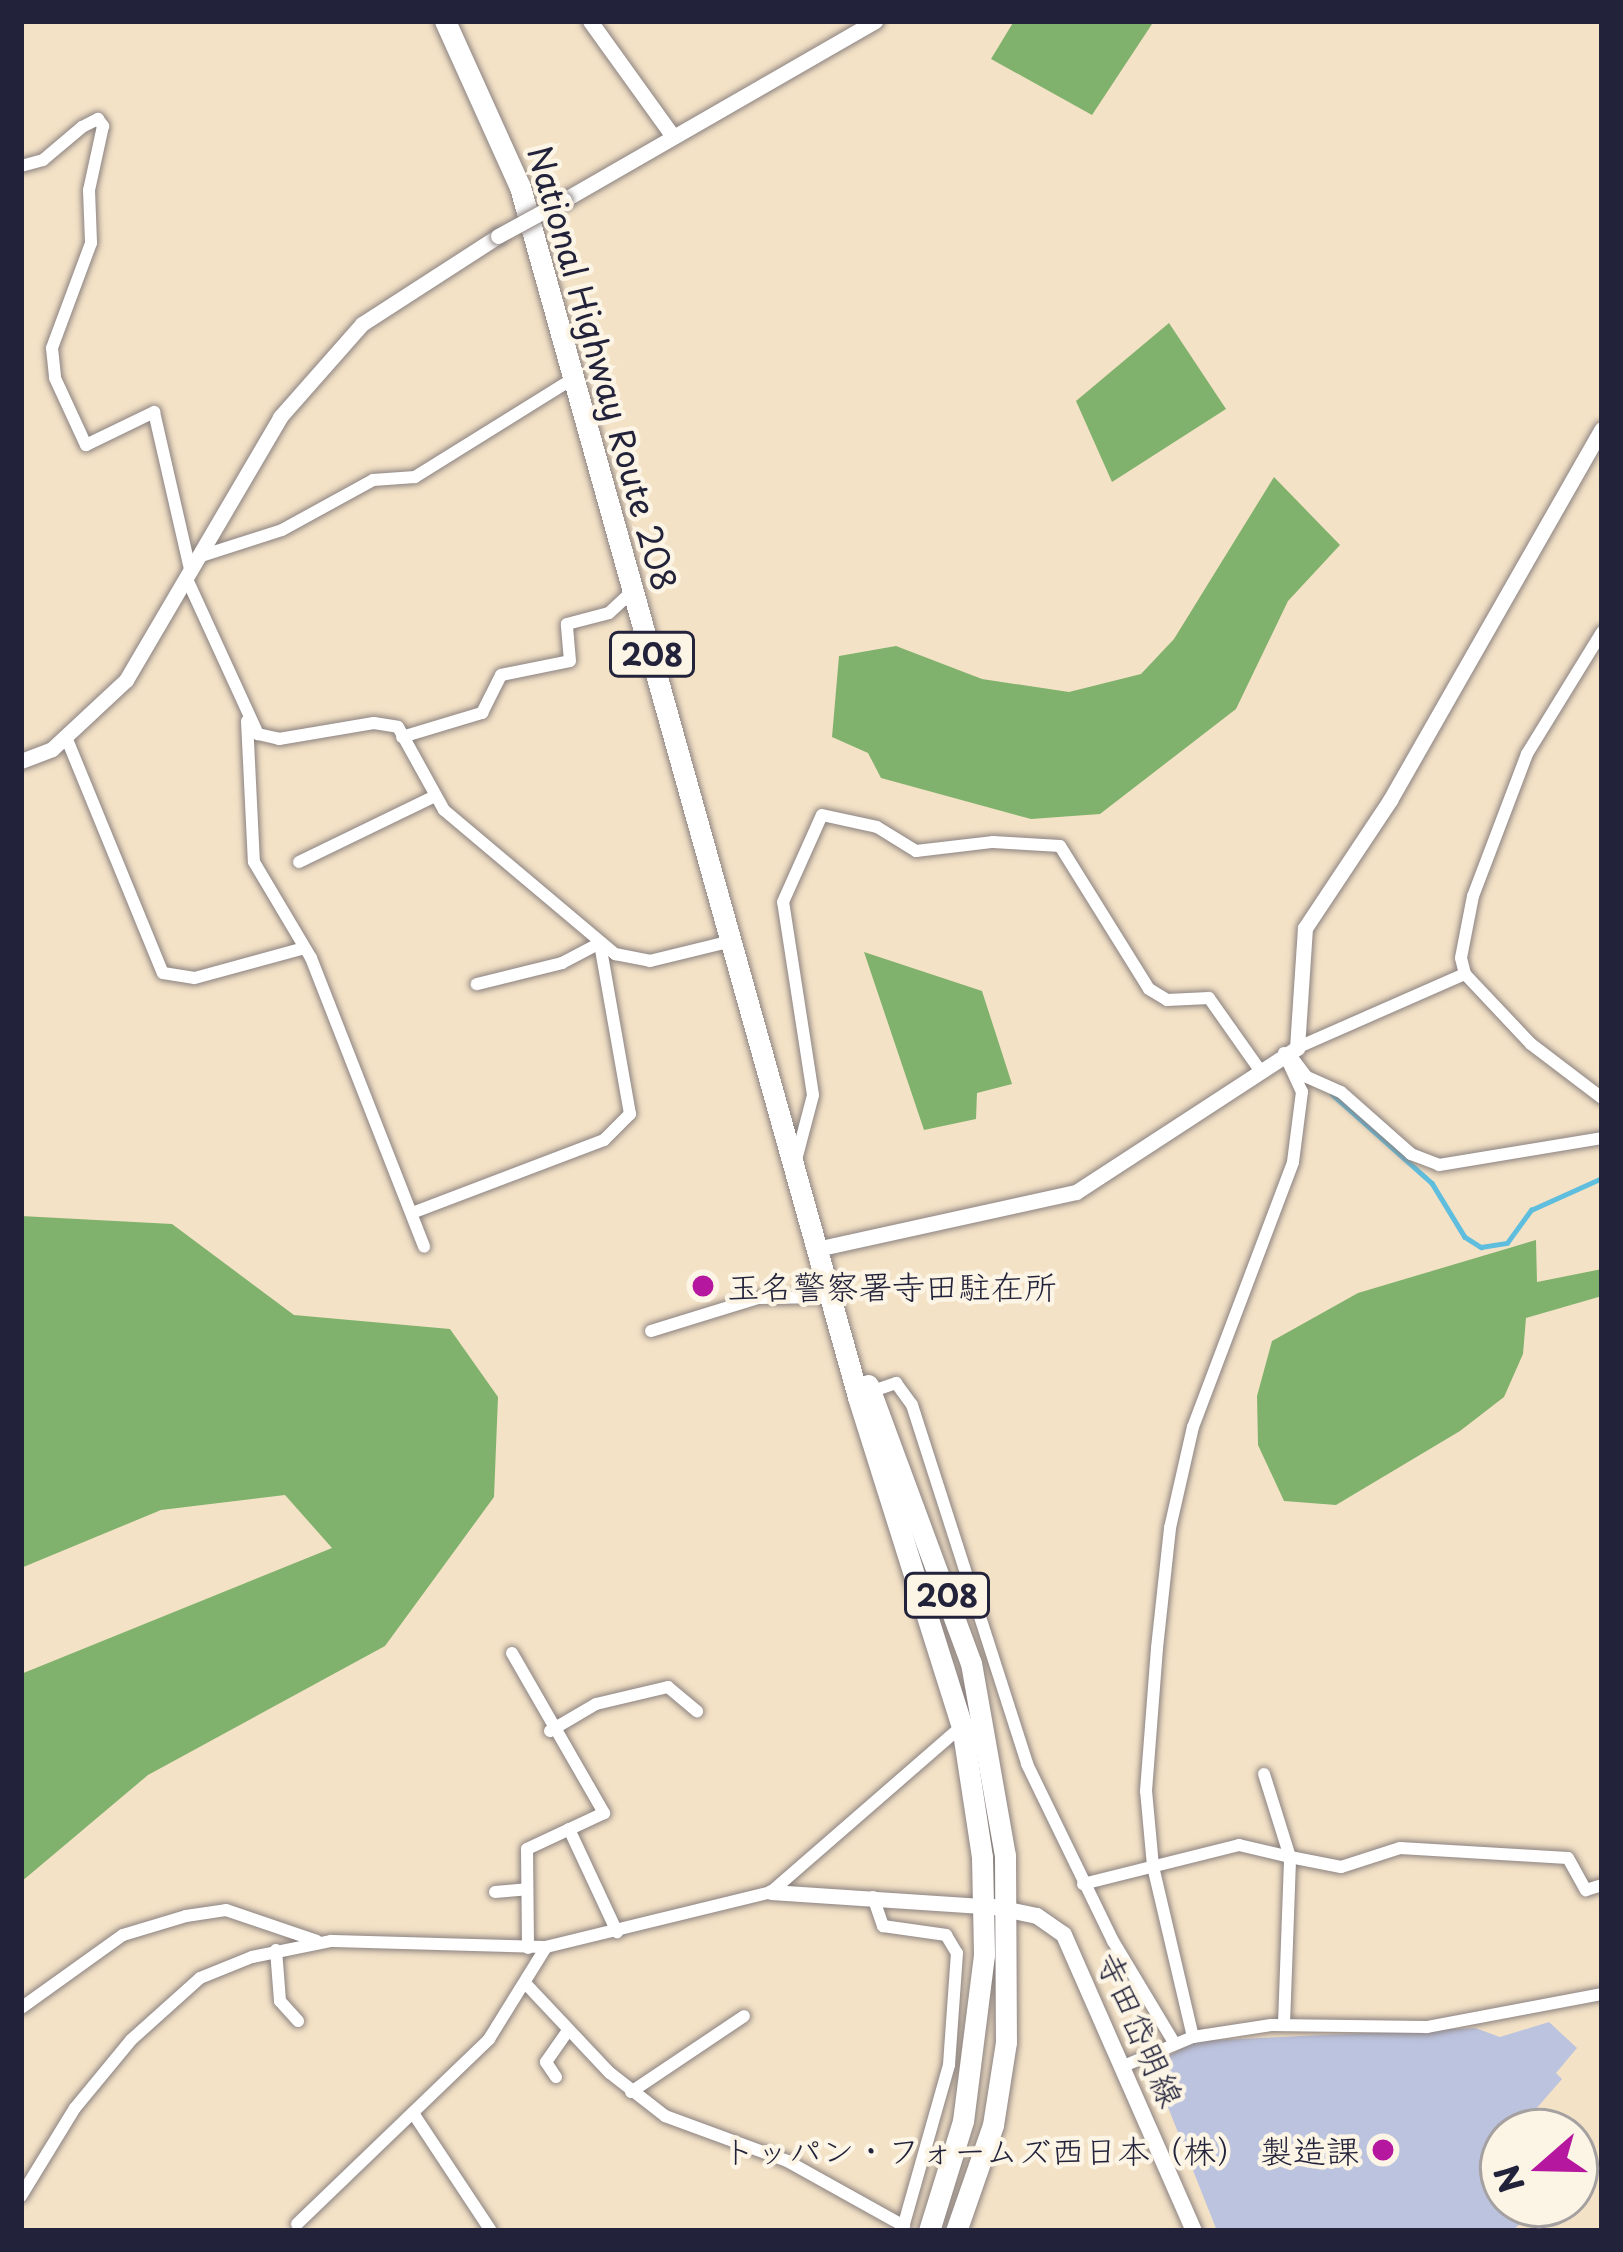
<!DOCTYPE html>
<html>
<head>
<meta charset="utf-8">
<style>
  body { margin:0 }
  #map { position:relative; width:1623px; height:2252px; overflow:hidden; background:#f4e2c6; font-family:"Playpen Sans","Klee One",sans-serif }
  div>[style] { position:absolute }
  .industrial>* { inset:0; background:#bcc3de }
  .forest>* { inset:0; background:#81b26d }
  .stream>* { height:4.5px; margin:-2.25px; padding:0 2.25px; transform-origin:2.25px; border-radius:2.25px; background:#5fbddd }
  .roads { filter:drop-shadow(0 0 3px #8b8280) drop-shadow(0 0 3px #8b8280) }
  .minor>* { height:12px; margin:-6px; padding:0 6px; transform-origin:6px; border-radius:6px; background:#fff }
  .tertiary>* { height:15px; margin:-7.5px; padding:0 7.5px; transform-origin:7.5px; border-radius:7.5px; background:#fff }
  .secondary>* { height:16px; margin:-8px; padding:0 8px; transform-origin:8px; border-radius:8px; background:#fff }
  .trunk>* { height:21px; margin:-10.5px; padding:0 10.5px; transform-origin:10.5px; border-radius:10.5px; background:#fff }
  .bridges { filter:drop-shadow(0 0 3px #8b8280) drop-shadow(0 0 3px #8b8280) }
  .tertiary-bridge>* { height:15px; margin:-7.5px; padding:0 7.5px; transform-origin:7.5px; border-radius:7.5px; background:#fff }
  .dots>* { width:33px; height:33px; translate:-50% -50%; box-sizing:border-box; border:6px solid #fcf5e5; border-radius:50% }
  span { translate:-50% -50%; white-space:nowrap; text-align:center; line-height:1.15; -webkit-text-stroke:9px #fcf5e5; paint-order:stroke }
  .shield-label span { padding:3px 9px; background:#fcf5e5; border:3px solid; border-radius:9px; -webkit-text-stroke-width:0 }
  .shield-label { font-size:30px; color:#22223b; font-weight:700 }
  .street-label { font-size:33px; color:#22223b }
  .poi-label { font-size:33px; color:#22223b }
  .left { translate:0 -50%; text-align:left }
  .right { translate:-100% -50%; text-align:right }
  .frame { position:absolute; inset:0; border:24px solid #22223b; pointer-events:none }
  .north { position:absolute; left:1479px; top:2108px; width:120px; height:120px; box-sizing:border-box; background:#fcf5e5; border:3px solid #a5a1a1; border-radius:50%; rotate:250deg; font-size:33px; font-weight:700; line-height:48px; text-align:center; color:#22223b }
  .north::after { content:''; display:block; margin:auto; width:42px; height:54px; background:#b5179e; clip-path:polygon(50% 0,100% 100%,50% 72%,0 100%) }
</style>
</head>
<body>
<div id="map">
  <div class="industrial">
    <i style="clip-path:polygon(1549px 2022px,1577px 2048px,1556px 2073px,1562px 2079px,1516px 2132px,1503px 2132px,1503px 2204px,1546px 2205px,1511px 2231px,1217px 2231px,1160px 2087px,1168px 2056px,1196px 2041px,1475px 2028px,1500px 2037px)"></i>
  </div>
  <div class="forest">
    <i style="clip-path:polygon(1014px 21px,1154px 21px,1092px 115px,991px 59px)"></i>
    <i style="clip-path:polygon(1169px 323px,1226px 409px,1112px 482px,1076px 401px)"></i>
    <i style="clip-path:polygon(1274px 477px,1340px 545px,1288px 601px,1236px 709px,1100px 814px,1031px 819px,881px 778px,868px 753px,832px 737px,839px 656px,896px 646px,982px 679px,1069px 692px,1141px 674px,1174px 639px)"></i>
    <i style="clip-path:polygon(864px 952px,982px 991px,1012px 1084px,977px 1093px,976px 1119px,924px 1130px)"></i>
    <i style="clip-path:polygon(21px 1216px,172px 1224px,294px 1315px,450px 1329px,498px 1397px,494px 1497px,385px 1646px,148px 1775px,21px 1882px,21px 1674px,332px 1548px,285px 1495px,161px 1510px,21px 1568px)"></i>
    <i style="clip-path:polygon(1536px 1240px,1537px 1282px,1602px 1269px,1602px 1296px,1526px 1318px,1523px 1354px,1504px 1397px,1460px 1431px,1336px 1505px,1284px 1501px,1258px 1445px,1257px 1396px,1272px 1341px,1358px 1293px)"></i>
  </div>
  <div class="stream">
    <i style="left:1332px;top:1094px;width:134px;rotate:41.7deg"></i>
    <i style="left:1432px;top:1183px;width:63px;rotate:58.6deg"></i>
    <i style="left:1465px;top:1237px;width:19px;rotate:32deg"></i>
    <i style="left:1481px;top:1247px;width:26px;rotate:-9deg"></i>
    <i style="left:1507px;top:1243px;width:41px;rotate:-54deg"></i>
    <i style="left:1531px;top:1210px;width:78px;rotate:-24.3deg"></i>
  </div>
  <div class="roads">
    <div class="minor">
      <i style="left:21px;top:166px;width:23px;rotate:-15deg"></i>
      <i style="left:43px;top:160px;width:51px;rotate:-40.2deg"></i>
      <i style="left:82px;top:127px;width:18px;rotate:-27deg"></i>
      <i style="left:98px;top:119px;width:9px;rotate:54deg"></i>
      <i style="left:103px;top:126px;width:66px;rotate:102.3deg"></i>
      <i style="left:89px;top:190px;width:53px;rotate:87.8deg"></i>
      <i style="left:91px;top:243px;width:112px;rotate:110.4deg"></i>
      <i style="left:52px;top:348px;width:30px;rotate:84deg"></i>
      <i style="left:55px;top:378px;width:74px;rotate:65.2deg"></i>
      <i style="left:86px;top:445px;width:76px;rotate:-25.9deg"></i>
      <i style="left:154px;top:412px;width:161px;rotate:77.1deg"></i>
      <i style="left:198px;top:557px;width:88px;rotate:-17.8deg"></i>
      <i style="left:282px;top:530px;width:104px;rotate:-28.8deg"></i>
      <i style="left:373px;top:480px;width:42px;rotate:-4.1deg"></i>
      <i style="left:415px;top:477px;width:187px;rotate:-31.9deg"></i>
      <i style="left:186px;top:577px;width:173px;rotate:65.4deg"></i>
      <i style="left:258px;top:734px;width:22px;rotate:13deg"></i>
      <i style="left:279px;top:739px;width:96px;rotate:-9.6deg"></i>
      <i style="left:374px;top:723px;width:24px;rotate:9deg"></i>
      <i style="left:398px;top:727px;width:95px;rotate:61deg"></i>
      <i style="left:444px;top:810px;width:224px;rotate:40.1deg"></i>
      <i style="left:615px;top:954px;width:36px;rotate:11deg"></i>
      <i style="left:650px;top:961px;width:84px;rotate:-13.7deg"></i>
      <i style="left:1602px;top:632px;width:143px;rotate:121.6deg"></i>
      <i style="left:1527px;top:754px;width:152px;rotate:110.8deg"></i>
      <i style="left:1473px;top:896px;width:63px;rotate:101deg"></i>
      <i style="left:1461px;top:958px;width:16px;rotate:76deg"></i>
      <i style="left:1465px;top:974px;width:96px;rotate:46.7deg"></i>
      <i style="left:1531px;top:1044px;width:89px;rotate:37.3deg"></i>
      <i style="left:247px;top:721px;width:141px;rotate:87.2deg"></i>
      <i style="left:254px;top:862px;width:112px;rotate:59.3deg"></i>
      <i style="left:311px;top:958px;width:310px;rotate:68.6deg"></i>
      <i style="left:66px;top:737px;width:255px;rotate:67.7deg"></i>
      <i style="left:163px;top:973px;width:32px;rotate:9deg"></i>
      <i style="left:195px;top:978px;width:110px;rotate:-15.3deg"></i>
      <i style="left:402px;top:737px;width:84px;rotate:-16.7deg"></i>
      <i style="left:482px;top:713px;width:42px;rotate:-63.4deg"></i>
      <i style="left:501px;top:675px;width:70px;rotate:-11.5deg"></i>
      <i style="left:570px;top:661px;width:37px;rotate:-95deg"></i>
      <i style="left:567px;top:624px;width:43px;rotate:-14.7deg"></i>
      <i style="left:609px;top:613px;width:33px;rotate:-43deg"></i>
      <i style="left:299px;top:862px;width:149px;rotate:-25.9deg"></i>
      <i style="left:1294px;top:1049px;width:187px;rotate:-23.7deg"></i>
      <i style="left:1291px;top:1056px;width:26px;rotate:53deg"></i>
      <i style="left:1307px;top:1077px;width:37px;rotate:24deg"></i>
      <i style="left:1341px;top:1092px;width:94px;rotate:41.5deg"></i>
      <i style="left:1411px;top:1154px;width:30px;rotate:21deg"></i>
      <i style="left:1439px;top:1165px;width:165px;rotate:-9.4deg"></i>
      <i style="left:796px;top:1160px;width:67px;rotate:-75.3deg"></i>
      <i style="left:813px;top:1095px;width:195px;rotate:-98.8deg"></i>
      <i style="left:783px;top:902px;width:95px;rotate:-65.9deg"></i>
      <i style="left:822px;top:815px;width:56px;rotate:12.3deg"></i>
      <i style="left:877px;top:827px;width:46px;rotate:31.6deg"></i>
      <i style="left:916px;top:851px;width:78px;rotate:-6.7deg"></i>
      <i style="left:993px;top:842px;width:67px;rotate:3.4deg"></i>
      <i style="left:1060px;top:846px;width:168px;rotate:58.1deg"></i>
      <i style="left:1149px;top:989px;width:21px;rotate:31deg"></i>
      <i style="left:1167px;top:1000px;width:42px;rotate:-2.7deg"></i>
      <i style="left:1209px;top:998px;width:87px;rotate:54.8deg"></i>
      <i style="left:412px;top:1213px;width:205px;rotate:-20.8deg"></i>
      <i style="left:604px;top:1140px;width:37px;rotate:-45deg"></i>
      <i style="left:630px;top:1114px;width:174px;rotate:-100deg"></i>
      <i style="left:600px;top:943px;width:43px;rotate:152.2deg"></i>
      <i style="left:562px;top:963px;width:88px;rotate:166.1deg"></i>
      <i style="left:651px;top:1331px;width:112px;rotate:-17.1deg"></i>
      <i style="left:758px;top:1298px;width:72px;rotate:-0.8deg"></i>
      <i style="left:870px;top:1392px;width:28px;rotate:-19deg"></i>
      <i style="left:896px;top:1383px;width:27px;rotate:54deg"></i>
      <i style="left:912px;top:1405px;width:377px;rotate:72.2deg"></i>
      <i style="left:1027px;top:1764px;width:197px;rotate:64.1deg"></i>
      <i style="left:1113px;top:1941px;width:120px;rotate:59deg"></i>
      <i style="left:512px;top:1653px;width:185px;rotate:60.1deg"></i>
      <i style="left:604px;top:1813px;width:85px;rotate:154.9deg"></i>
      <i style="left:527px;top:1849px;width:99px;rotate:89.4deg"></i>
      <i style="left:550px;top:1731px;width:53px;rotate:-30.4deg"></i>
      <i style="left:596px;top:1704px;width:74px;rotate:-13.3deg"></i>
      <i style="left:668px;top:1687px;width:38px;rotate:40deg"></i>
      <i style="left:1264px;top:1774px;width:87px;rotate:72.6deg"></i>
      <i style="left:569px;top:1829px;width:114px;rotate:65deg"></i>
      <i style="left:1083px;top:1884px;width:161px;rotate:-14deg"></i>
      <i style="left:1239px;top:1845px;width:52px;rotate:13.2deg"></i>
      <i style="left:495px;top:1892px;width:32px;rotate:-5deg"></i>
      <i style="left:873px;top:1897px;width:31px;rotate:71deg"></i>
      <i style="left:883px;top:1926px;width:64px;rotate:8.1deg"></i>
      <i style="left:946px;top:1935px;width:21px;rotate:59deg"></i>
      <i style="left:957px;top:1953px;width:112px;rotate:94.1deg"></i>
      <i style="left:949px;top:2065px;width:173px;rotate:105.8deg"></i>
      <i style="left:276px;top:1950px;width:51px;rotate:85.5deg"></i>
      <i style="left:280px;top:2001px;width:27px;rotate:48deg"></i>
      <i style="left:526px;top:1984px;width:122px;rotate:46.7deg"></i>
      <i style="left:610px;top:2073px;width:70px;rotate:38deg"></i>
      <i style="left:665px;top:2116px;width:130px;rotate:20.2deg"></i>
      <i style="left:787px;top:2161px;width:134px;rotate:29.1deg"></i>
      <i style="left:21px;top:2008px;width:125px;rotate:-35.6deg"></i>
      <i style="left:123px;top:1935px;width:66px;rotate:-16.8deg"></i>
      <i style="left:186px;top:1916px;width:40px;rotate:-8.5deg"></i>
      <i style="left:226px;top:1910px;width:96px;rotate:18.8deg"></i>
      <i style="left:1284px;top:2024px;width:167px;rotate:-87.9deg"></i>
      <i style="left:1290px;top:1857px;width:52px;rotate:11.1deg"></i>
      <i style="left:1341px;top:1867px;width:62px;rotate:-17.9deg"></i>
      <i style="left:1400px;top:1848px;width:168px;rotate:3.4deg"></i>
      <i style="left:1568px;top:1858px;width:37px;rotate:61deg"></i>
      <i style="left:1586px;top:1890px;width:17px;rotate:-17deg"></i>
      <i style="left:1193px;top:2037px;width:176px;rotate:-103.2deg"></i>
      <i style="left:1153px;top:1866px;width:75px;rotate:-95.3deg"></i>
      <i style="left:1146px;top:1791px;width:143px;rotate:-85.6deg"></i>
      <i style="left:1157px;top:1648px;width:121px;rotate:-83.8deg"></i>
      <i style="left:1170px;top:1528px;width:104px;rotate:-77.2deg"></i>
      <i style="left:1193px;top:1427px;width:283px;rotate:-69.3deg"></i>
      <i style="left:1293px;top:1162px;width:71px;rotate:-82.7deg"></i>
      <i style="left:1302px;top:1092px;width:43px;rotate:-114.8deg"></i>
      <i style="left:1126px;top:2065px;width:73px;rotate:-22.7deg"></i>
      <i style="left:1193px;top:2037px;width:79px;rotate:-8.7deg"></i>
      <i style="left:1271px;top:2025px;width:156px;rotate:0.7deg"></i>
      <i style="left:1427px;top:2027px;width:178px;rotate:-10.7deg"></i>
      <i style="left:556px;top:2077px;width:18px;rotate:-124deg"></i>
      <i style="left:546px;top:2062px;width:39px;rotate:-55deg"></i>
      <i style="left:631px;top:2092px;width:136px;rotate:-33.9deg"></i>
      <i style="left:413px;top:2113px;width:141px;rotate:56.5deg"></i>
      <i style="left:21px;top:2196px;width:103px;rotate:-58.5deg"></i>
      <i style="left:75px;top:2108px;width:88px;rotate:-50.5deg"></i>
      <i style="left:131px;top:2040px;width:93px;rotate:-41.9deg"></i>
      <i style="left:200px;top:1978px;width:56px;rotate:-22deg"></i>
      <i style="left:252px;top:1957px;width:81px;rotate:-11.4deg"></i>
      <i style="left:331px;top:1941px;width:215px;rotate:1.6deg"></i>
      <i style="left:546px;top:1947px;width:232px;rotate:-13.7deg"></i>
      <i style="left:771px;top:1892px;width:253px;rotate:-41deg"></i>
      <i style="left:297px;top:2224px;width:267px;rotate:-43.9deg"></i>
      <i style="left:489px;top:2039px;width:108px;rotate:-58.2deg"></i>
    </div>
    <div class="tertiary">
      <i style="left:590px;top:21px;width:140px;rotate:54.3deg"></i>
      <i style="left:564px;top:200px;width:359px;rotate:-29.9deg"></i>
      <i style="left:21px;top:761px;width:33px;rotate:-21deg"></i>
      <i style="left:52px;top:749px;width:101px;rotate:-43deg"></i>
      <i style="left:126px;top:680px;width:305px;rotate:-59.6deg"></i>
      <i style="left:280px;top:417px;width:124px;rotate:-48.6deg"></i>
      <i style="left:362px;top:324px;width:162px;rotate:-32.9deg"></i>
      <i style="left:821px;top:1248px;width:261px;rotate:-12.4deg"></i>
      <i style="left:1076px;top:1192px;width:264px;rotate:-33.1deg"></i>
      <i style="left:1297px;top:1048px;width:120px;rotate:-86.2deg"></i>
      <i style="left:1305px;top:928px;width:154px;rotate:-56.4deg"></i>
      <i style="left:1390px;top:800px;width:427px;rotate:-60.3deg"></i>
      <i style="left:771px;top:1892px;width:211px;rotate:3.8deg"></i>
    </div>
    <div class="secondary">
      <i style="left:994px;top:1907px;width:44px;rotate:11.8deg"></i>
      <i style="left:1037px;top:1916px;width:33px;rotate:35deg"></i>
      <i style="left:1064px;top:1935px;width:323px;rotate:66.3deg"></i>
    </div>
    <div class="trunk">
      <i style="left:445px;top:21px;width:182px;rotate:65.7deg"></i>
      <i style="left:520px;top:187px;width:1256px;rotate:74.39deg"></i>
      <i style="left:858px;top:1397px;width:345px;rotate:72.5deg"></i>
      <i style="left:962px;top:1726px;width:133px;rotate:81.3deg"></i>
      <i style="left:982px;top:1857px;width:98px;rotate:88.8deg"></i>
      <i style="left:984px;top:1955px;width:167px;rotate:97.2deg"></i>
      <i style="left:963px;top:2121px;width:115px;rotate:107.2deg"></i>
      <i style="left:868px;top:1385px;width:296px;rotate:69.7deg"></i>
      <i style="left:971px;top:1663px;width:195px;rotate:80deg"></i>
      <i style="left:1005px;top:1855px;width:187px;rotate:89.7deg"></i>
      <i style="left:1006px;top:2042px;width:84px;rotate:98.9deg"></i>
      <i style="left:993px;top:2125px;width:112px;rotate:109.2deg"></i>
    </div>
  </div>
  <div class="bridges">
    <div class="tertiary-bridge">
      <i style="left:498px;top:236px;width:75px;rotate:-28.6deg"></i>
    </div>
  </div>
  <div class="dots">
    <i style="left:703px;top:1286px;background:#b5179e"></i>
    <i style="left:1383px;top:2150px;background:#b5179e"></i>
  </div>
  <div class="shield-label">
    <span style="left:652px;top:654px">208</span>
    <span style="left:947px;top:1595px">208</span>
  </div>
  <div class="street-label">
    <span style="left:603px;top:368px;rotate:74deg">National Highway Route 208</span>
    <span style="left:1141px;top:2029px;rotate:66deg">寺田岱明線</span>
  </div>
  <div class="poi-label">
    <span class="left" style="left:727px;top:1286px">玉名警察署寺田駐在所</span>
    <span class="right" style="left:1359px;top:2150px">トッパン・フォームズ西日本（株） 製造課</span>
  </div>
  <div class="frame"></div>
  <div class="north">N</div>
</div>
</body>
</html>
